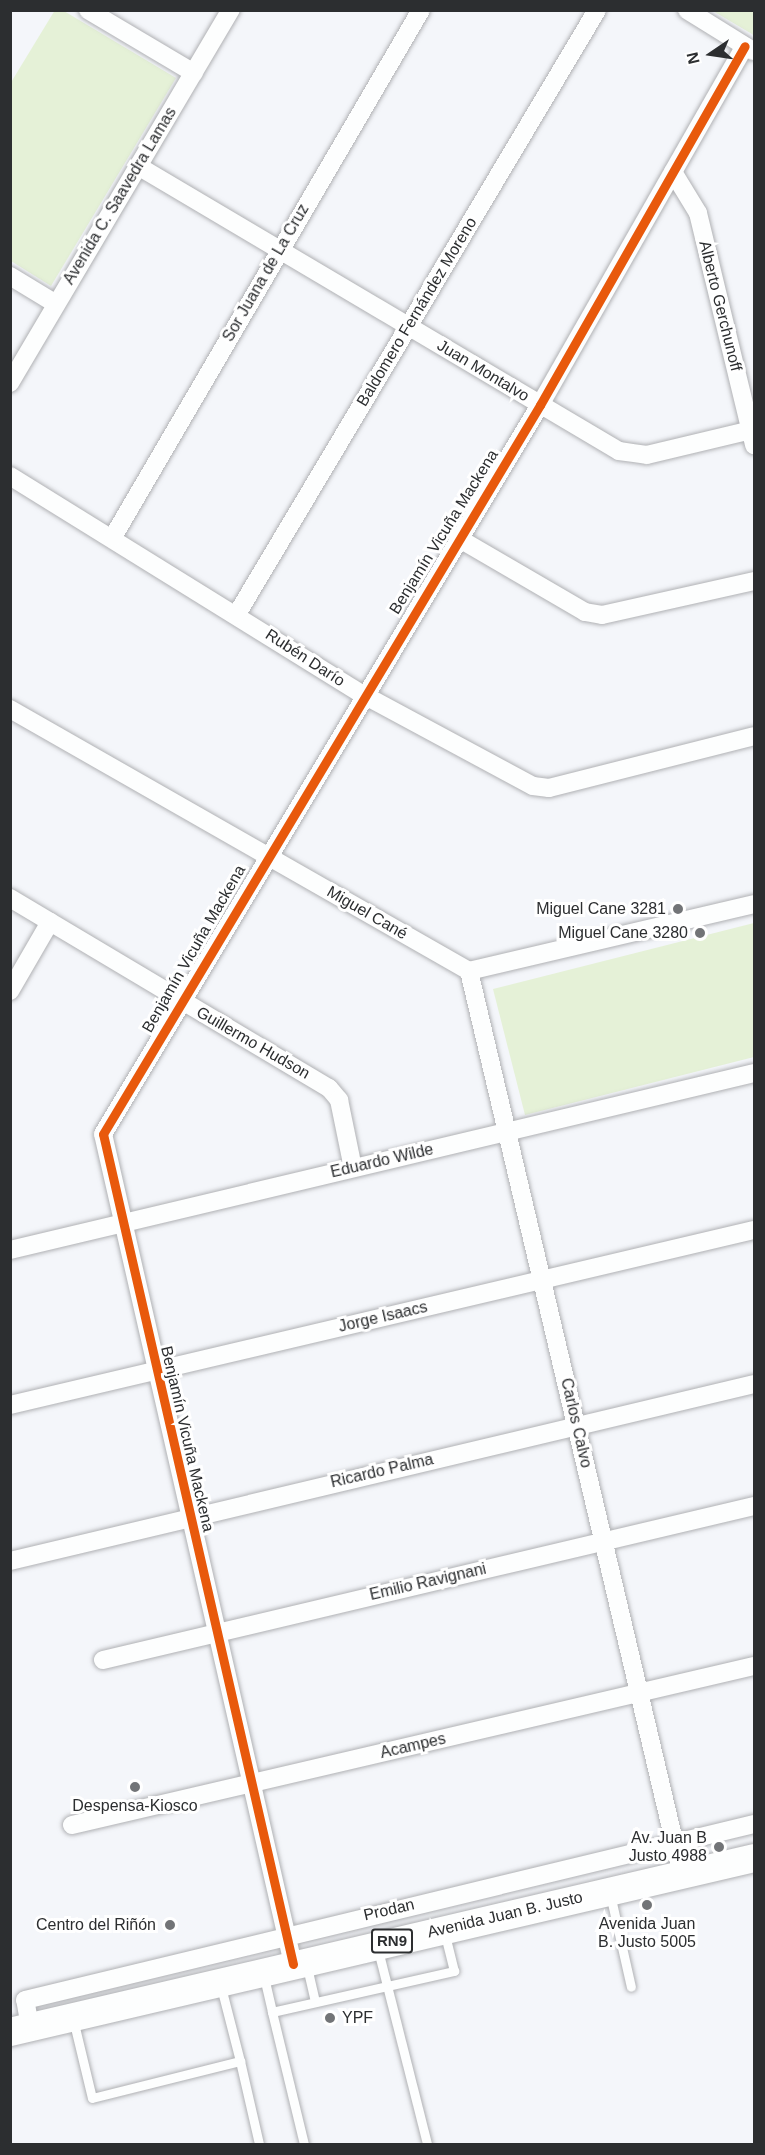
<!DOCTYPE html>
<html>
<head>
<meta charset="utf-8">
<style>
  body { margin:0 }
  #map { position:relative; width:765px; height:2155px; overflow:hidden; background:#f4f6fa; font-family:Arial,sans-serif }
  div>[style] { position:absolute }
  .green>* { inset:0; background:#e5f1d7 }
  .roads { filter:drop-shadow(0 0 2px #b0b1b4) drop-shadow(0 0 2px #b0b1b4) }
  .lane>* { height:9px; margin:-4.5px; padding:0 4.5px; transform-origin:4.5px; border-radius:4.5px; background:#fdfefe }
  .street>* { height:18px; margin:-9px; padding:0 9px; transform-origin:9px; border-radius:9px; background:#fdfefe }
  .primary>* { height:28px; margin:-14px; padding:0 14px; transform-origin:14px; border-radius:14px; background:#fdfefe }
  .cycleway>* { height:9px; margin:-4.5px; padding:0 4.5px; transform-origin:4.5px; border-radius:4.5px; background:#e8590c }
  .dots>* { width:16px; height:16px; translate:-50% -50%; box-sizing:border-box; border:3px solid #fff; border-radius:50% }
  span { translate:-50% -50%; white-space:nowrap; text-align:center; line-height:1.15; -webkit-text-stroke:6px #fff; paint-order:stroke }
  .shield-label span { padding:2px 4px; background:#fff; border:2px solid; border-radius:4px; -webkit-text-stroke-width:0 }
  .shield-label { font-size:15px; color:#2c2e30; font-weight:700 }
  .street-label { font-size:16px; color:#2c2e30 }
  .poi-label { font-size:16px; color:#2c2e30 }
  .right { translate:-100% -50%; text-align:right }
  .left { translate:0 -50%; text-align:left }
  .frame { position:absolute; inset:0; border:12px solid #2c2e30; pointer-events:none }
  .north { position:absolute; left:681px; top:24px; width:60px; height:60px; -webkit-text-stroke:4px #fff; paint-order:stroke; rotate:257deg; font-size:16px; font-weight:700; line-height:24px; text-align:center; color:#2c2e30 }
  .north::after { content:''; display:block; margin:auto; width:21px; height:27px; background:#2c2e30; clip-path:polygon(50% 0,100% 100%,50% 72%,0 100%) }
</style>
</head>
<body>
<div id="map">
  <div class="green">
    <i style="clip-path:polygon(55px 10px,64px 11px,176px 78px,51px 286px,11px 261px,10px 84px)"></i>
    <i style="clip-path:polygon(713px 11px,754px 11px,754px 36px,752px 34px)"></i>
    <i style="clip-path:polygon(754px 923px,754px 1057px,525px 1115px,493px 989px)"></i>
  </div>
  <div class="roads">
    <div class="lane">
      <i style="left:610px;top:1894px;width:95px;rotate:77.3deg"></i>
      <i style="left:378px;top:1950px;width:200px;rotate:75.8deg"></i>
      <i style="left:307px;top:1967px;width:36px;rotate:77deg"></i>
      <i style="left:264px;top:1977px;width:36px;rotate:77deg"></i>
      <i style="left:272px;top:2012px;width:187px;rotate:-12.7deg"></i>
      <i style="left:454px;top:1971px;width:38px;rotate:-104deg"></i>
      <i style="left:272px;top:2012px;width:136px;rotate:76.4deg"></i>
      <i style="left:73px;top:2019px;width:81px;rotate:76.5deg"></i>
      <i style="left:92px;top:2098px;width:153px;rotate:-14deg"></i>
      <i style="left:240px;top:2061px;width:76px;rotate:-104.4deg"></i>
      <i style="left:240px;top:2061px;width:85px;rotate:77.1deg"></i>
    </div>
    <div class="street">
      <i style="left:88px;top:10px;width:123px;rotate:30.7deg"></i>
      <i style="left:687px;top:10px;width:78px;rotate:31.8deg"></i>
      <i style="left:138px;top:166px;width:559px;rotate:30.65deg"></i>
      <i style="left:619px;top:451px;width:28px;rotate:8deg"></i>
      <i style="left:647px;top:455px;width:107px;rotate:-13.5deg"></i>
      <i style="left:673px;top:172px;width:48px;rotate:58.6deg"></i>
      <i style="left:698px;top:213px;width:239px;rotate:76.4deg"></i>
      <i style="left:10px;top:276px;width:54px;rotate:31.3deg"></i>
      <i style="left:10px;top:383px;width:434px;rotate:-59.4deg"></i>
      <i style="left:10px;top:476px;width:414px;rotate:31.8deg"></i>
      <i style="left:362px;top:694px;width:194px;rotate:28.3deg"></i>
      <i style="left:533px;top:786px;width:16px;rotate:7deg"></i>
      <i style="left:549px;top:788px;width:211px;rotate:-14.2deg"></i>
      <i style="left:113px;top:537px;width:610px;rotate:-59.7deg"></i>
      <i style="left:458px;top:538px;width:147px;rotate:30.2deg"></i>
      <i style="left:585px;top:612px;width:17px;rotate:10deg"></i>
      <i style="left:602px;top:615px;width:156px;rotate:-12.6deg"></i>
      <i style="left:237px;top:614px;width:703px;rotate:-59.2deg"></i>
      <i style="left:10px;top:709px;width:529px;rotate:29.72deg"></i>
      <i style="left:469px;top:971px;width:293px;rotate:-13.2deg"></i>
      <i style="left:10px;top:898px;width:371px;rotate:30.8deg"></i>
      <i style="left:329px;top:1088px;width:16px;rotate:50deg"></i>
      <i style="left:339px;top:1100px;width:69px;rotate:78.4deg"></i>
      <i style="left:469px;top:971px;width:929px;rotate:76.74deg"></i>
      <i style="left:10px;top:991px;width:80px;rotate:-59.9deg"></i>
      <i style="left:10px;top:1250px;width:765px;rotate:-13.38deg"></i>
      <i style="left:10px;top:1405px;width:764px;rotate:-13.24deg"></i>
      <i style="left:10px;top:1561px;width:765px;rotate:-13.38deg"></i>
      <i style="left:103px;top:1660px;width:669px;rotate:-13.31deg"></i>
      <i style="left:72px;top:1825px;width:700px;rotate:-13.12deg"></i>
      <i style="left:293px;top:1964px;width:851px;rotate:-102.89deg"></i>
      <i style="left:103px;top:1134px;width:850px;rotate:-59.06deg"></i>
      <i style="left:540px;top:405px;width:413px;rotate:-60.3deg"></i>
      <i style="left:30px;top:2027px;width:27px;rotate:-100deg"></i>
      <i style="left:25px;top:2000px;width:750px;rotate:-13.57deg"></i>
    </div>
    <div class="primary">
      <i style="left:10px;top:2032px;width:764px;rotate:-13.16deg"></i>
    </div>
  </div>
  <div class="cycleway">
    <i style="left:293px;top:1964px;width:851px;rotate:-102.89deg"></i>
    <i style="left:103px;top:1134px;width:850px;rotate:-59.06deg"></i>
    <i style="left:540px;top:405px;width:413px;rotate:-60.3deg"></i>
  </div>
  <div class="dots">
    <i style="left:678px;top:909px;background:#727477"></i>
    <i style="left:700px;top:933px;background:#727477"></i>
    <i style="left:135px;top:1787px;background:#727477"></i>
    <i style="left:719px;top:1847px;background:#727477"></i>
    <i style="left:647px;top:1905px;background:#727477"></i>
    <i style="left:170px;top:1925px;background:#727477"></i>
    <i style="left:330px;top:2018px;background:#727477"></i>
  </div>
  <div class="shield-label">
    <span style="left:392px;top:1941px">RN9</span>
  </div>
  <div class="street-label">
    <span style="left:120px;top:196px;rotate:-59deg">Avenida C. Saavedra Lamas</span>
    <span style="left:266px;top:273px;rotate:-60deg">Sor Juana de La Cruz</span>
    <span style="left:720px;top:306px;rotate:76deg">Alberto Gerchunoff</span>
    <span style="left:417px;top:312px;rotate:-59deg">Baldomero Fernández Moreno</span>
    <span style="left:483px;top:371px;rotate:31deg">Juan Montalvo</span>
    <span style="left:444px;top:532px;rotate:-58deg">Benjamín Vicuña Mackena</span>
    <span style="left:305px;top:658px;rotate:33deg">Rubén Darío</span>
    <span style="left:367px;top:913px;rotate:30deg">Miguel Cané</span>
    <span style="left:194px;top:949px;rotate:-60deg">Benjamín Vicuña Mackena</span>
    <span style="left:253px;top:1043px;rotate:30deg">Guillermo Hudson</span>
    <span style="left:382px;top:1161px;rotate:-13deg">Eduardo Wilde</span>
    <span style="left:383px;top:1317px;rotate:-13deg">Jorge Isaacs</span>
    <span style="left:576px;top:1423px;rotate:77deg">Carlos Calvo</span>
    <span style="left:187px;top:1439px;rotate:77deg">Benjamín Vicuña Mackena</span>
    <span style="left:382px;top:1471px;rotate:-13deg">Ricardo Palma</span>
    <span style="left:428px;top:1582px;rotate:-13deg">Emilio Ravignani</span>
    <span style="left:413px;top:1746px;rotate:-13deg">Acampes</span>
    <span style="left:389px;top:1910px;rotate:-13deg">Prodan</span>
    <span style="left:505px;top:1915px;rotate:-13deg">Avenida Juan B. Justo</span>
  </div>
  <div class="poi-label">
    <span class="right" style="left:666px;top:909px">Miguel Cane 3281</span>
    <span class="right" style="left:688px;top:933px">Miguel Cane 3280</span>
    <span style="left:135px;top:1806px">Despensa-Kiosco</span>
    <span class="right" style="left:707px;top:1847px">Av. Juan B<br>Justo 4988</span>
    <span style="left:647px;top:1933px">Avenida Juan<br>B. Justo 5005</span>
    <span class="right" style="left:156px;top:1925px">Centro del Riñón</span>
    <span class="left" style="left:342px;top:2018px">YPF</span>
  </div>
  <div class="frame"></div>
  <div class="north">N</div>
</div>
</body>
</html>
